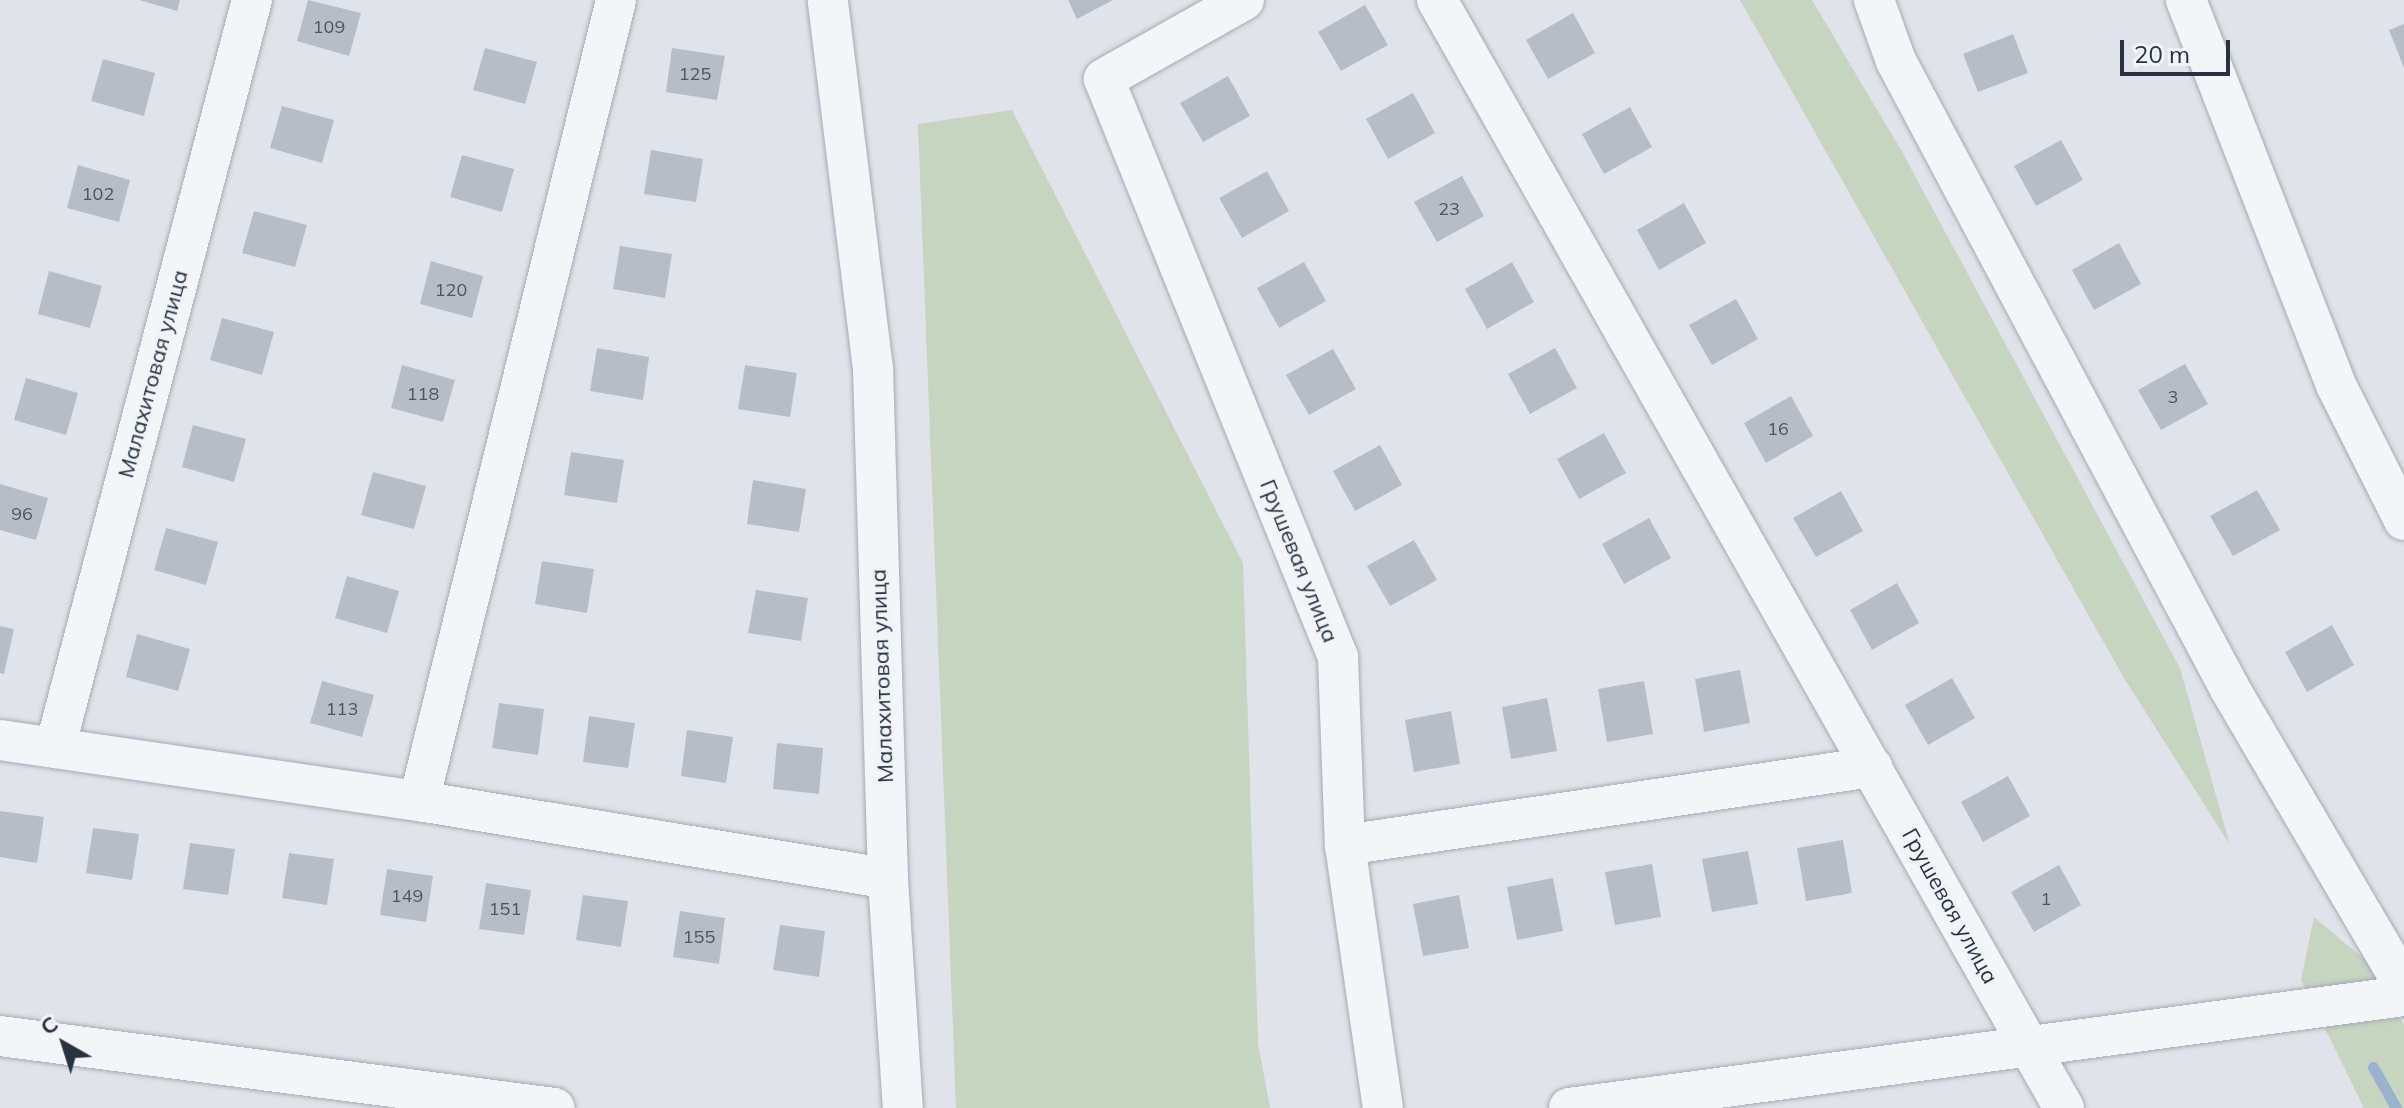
<!DOCTYPE html>
<html>
<head>
<meta charset="utf-8">
<style>
  body { margin:0 }
  #map { position:relative; width:2404px; height:1108px; overflow:hidden; background:#e0e4ea; font-family:Mulish,sans-serif }
  div>[style] { position:absolute }
  .green>* { inset:0; background:#c6d4c1 }
  .stream>* { height:11px; margin:-5.5px; padding:0 5.5px; transform-origin:5.5px; border-radius:5.5px; background:#9ab2cb }
  .building>* { inset:0; background:#b7bdc7 }
  .roads { filter:drop-shadow(0 0 2px #a5abb4) drop-shadow(0 0 2px #a5abb4) }
  .minor>* { height:40px; margin:-20px; padding:0 20px; transform-origin:20px; border-radius:20px; background:#f3f5f8 }
  span { translate:-50% -50%; white-space:nowrap; text-align:center; line-height:1.15; -webkit-text-stroke:6px #f0f3f7; paint-order:stroke }
  .number-label { font-size:18px; color:#4c5563 }
  .number-label span { -webkit-text-stroke-width:0 }
  .street-label { font-size:22px; color:#283242 }
  .north { position:absolute; left:24px; top:1004px; width:80px; height:80px; -webkit-text-stroke:6px #f0f3f7; paint-order:stroke; rotate:321deg; font-size:22px; font-weight:700; line-height:32px; text-align:center; color:#283242 }
  .north::after { content:''; display:block; margin:auto; width:28px; height:36px; background:#283242; clip-path:polygon(50% 0,100% 100%,50% 72%,0 100%) }
  .scale { position:absolute; left:2120px; top:40px; width:110px; height:36px; box-sizing:border-box; border:4px solid #283242; border-top:0; padding-left:10px; font-size:24px; line-height:28px; white-space:nowrap; color:#283242; -webkit-text-stroke:6px #f0f3f7; paint-order:stroke }
</style>
</head>
<body>
<div id="map">
  <div class="green">
    <i style="clip-path:polygon(1740px 0,1812px 0,1901px 150px,2180px 668px,2230px 845px,2124px 678px)"></i>
    <i style="clip-path:polygon(1012px 110px,1243px 563px,1258px 1043px,1270px 1108px,956px 1108px,918px 124px)"></i>
    <i style="clip-path:polygon(2314px 917px,2371px 965px,2404px 1025px,2404px 1108px,2364px 1108px,2301px 980px)"></i>
  </div>
  <div class="stream">
    <i style="left:2373px;top:1067px;width:47px;rotate:60.7deg"></i>
  </div>
  <div class="building">
    <i style="clip-path:polygon(139px 0,180px 0,177px 11px)"></i>
    <i style="clip-path:polygon(308px 0,361px 13px,349px 56px,297px 41px)"></i>
    <i style="clip-path:polygon(1068px 0,1113px 0,1077px 19px)"></i>
    <i style="clip-path:polygon(1365px 5px,1388px 45px,1341px 71px,1318px 32px)"></i>
    <i style="clip-path:polygon(1573px 13px,1595px 53px,1548px 79px,1526px 40px)"></i>
    <i style="clip-path:polygon(2404px 24px,2404px 68px,2389px 30px)"></i>
    <i style="clip-path:polygon(2013px 34px,2028px 73px,1978px 92px,1963px 54px)"></i>
    <i style="clip-path:polygon(485px 48px,537px 62px,525px 104px,473px 90px)"></i>
    <i style="clip-path:polygon(672px 48px,725px 56px,717px 100px,666px 92px)"></i>
    <i style="clip-path:polygon(103px 59px,155px 73px,144px 116px,91px 101px)"></i>
    <i style="clip-path:polygon(1228px 76px,1250px 116px,1203px 142px,1180px 103px)"></i>
    <i style="clip-path:polygon(1413px 93px,1435px 133px,1388px 159px,1366px 119px)"></i>
    <i style="clip-path:polygon(282px 106px,334px 120px,322px 163px,270px 148px)"></i>
    <i style="clip-path:polygon(1630px 107px,1652px 147px,1604px 174px,1582px 134px)"></i>
    <i style="clip-path:polygon(2061px 140px,2083px 180px,2036px 206px,2014px 166px)"></i>
    <i style="clip-path:polygon(651px 150px,703px 159px,696px 202px,644px 194px)"></i>
    <i style="clip-path:polygon(462px 155px,514px 169px,502px 212px,450px 197px)"></i>
    <i style="clip-path:polygon(78px 165px,130px 180px,119px 222px,67px 208px)"></i>
    <i style="clip-path:polygon(1267px 171px,1289px 211px,1242px 238px,1219px 198px)"></i>
    <i style="clip-path:polygon(1462px 176px,1484px 216px,1437px 242px,1414px 202px)"></i>
    <i style="clip-path:polygon(1684px 203px,1706px 243px,1659px 270px,1637px 230px)"></i>
    <i style="clip-path:polygon(254px 211px,307px 225px,295px 267px,242px 253px)"></i>
    <i style="clip-path:polygon(2119px 243px,2141px 284px,2094px 310px,2072px 270px)"></i>
    <i style="clip-path:polygon(620px 246px,672px 254px,665px 298px,613px 289px)"></i>
    <i style="clip-path:polygon(431px 261px,483px 276px,472px 318px,420px 304px)"></i>
    <i style="clip-path:polygon(1304px 262px,1326px 301px,1279px 328px,1257px 288px)"></i>
    <i style="clip-path:polygon(1512px 262px,1534px 302px,1487px 329px,1465px 289px)"></i>
    <i style="clip-path:polygon(49px 271px,102px 286px,90px 328px,38px 314px)"></i>
    <i style="clip-path:polygon(1736px 299px,1758px 339px,1712px 365px,1689px 325px)"></i>
    <i style="clip-path:polygon(222px 318px,274px 332px,262px 375px,210px 360px)"></i>
    <i style="clip-path:polygon(597px 348px,649px 357px,643px 400px,590px 391px)"></i>
    <i style="clip-path:polygon(1555px 348px,1577px 388px,1530px 414px,1508px 374px)"></i>
    <i style="clip-path:polygon(1333px 349px,1356px 389px,1309px 415px,1286px 375px)"></i>
    <i style="clip-path:polygon(2185px 364px,2208px 404px,2161px 430px,2138px 390px)"></i>
    <i style="clip-path:polygon(402px 365px,455px 380px,443px 422px,391px 408px)"></i>
    <i style="clip-path:polygon(745px 365px,797px 373px,790px 417px,738px 409px)"></i>
    <i style="clip-path:polygon(26px 378px,78px 393px,66px 435px,14px 420px)"></i>
    <i style="clip-path:polygon(1791px 396px,1813px 436px,1766px 463px,1744px 423px)"></i>
    <i style="clip-path:polygon(193px 425px,246px 439px,234px 482px,182px 467px)"></i>
    <i style="clip-path:polygon(1604px 433px,1626px 473px,1579px 499px,1557px 459px)"></i>
    <i style="clip-path:polygon(1380px 445px,1402px 485px,1355px 511px,1333px 471px)"></i>
    <i style="clip-path:polygon(571px 452px,624px 460px,617px 503px,564px 495px)"></i>
    <i style="clip-path:polygon(373px 472px,426px 486px,414px 529px,361px 515px)"></i>
    <i style="clip-path:polygon(753px 480px,806px 489px,799px 532px,747px 524px)"></i>
    <i style="clip-path:polygon(0 484px,48px 498px,36px 540px,0 530px)"></i>
    <i style="clip-path:polygon(2257px 490px,2280px 530px,2233px 556px,2210px 516px)"></i>
    <i style="clip-path:polygon(1841px 491px,1863px 531px,1816px 557px,1793px 518px)"></i>
    <i style="clip-path:polygon(1649px 518px,1671px 558px,1624px 584px,1602px 544px)"></i>
    <i style="clip-path:polygon(166px 528px,218px 542px,206px 585px,154px 570px)"></i>
    <i style="clip-path:polygon(1414px 540px,1437px 580px,1390px 606px,1367px 566px)"></i>
    <i style="clip-path:polygon(542px 561px,594px 569px,587px 613px,535px 604px)"></i>
    <i style="clip-path:polygon(347px 576px,399px 591px,387px 633px,335px 618px)"></i>
    <i style="clip-path:polygon(1897px 583px,1919px 623px,1872px 650px,1850px 610px)"></i>
    <i style="clip-path:polygon(756px 590px,808px 598px,801px 641px,748px 633px)"></i>
    <i style="clip-path:polygon(2332px 625px,2354px 665px,2307px 692px,2285px 652px)"></i>
    <i style="clip-path:polygon(0 626px,14px 629px,4px 674px,0 673px)"></i>
    <i style="clip-path:polygon(137px 634px,190px 649px,178px 691px,126px 677px)"></i>
    <i style="clip-path:polygon(1740px 670px,1750px 723px,1704px 732px,1695px 679px)"></i>
    <i style="clip-path:polygon(1952px 678px,1975px 718px,1928px 745px,1905px 705px)"></i>
    <i style="clip-path:polygon(322px 681px,374px 695px,362px 737px,310px 723px)"></i>
    <i style="clip-path:polygon(1644px 681px,1653px 734px,1607px 742px,1598px 689px)"></i>
    <i style="clip-path:polygon(1547px 698px,1557px 751px,1511px 759px,1502px 707px)"></i>
    <i style="clip-path:polygon(499px 703px,544px 709px,538px 755px,492px 748px)"></i>
    <i style="clip-path:polygon(1451px 711px,1460px 764px,1414px 772px,1405px 720px)"></i>
    <i style="clip-path:polygon(589px 716px,635px 723px,628px 768px,583px 762px)"></i>
    <i style="clip-path:polygon(687px 730px,733px 737px,726px 783px,681px 776px)"></i>
    <i style="clip-path:polygon(777px 743px,823px 748px,819px 794px,773px 789px)"></i>
    <i style="clip-path:polygon(2008px 776px,2030px 816px,1983px 842px,1961px 802px)"></i>
    <i style="clip-path:polygon(0 811px,44px 817px,37px 863px,0 857px)"></i>
    <i style="clip-path:polygon(93px 828px,139px 834px,132px 880px,86px 873px)"></i>
    <i style="clip-path:polygon(1843px 840px,1852px 893px,1806px 901px,1797px 848px)"></i>
    <i style="clip-path:polygon(190px 843px,235px 849px,228px 895px,183px 889px)"></i>
    <i style="clip-path:polygon(1748px 851px,1758px 904px,1712px 912px,1702px 859px)"></i>
    <i style="clip-path:polygon(289px 853px,334px 859px,327px 905px,282px 898px)"></i>
    <i style="clip-path:polygon(1652px 864px,1661px 917px,1615px 925px,1605px 872px)"></i>
    <i style="clip-path:polygon(2059px 865px,2081px 905px,2034px 932px,2011px 892px)"></i>
    <i style="clip-path:polygon(387px 869px,433px 876px,426px 922px,380px 915px)"></i>
    <i style="clip-path:polygon(1553px 878px,1563px 931px,1517px 940px,1507px 887px)"></i>
    <i style="clip-path:polygon(486px 883px,531px 890px,524px 935px,479px 929px)"></i>
    <i style="clip-path:polygon(583px 895px,628px 901px,621px 947px,576px 940px)"></i>
    <i style="clip-path:polygon(1459px 895px,1469px 948px,1423px 956px,1413px 904px)"></i>
    <i style="clip-path:polygon(680px 911px,725px 918px,719px 964px,673px 957px)"></i>
    <i style="clip-path:polygon(780px 925px,825px 931px,819px 977px,773px 970px)"></i>
  </div>
  <div class="roads">
    <div class="minor">
      <i style="left:616px;top:0;width:825px;rotate:103.82deg"></i>
      <i style="left:419px;top:801px;width:475px;rotate:9.4deg"></i>
      <i style="left:888px;top:879px;width:510px;rotate:-91.68deg"></i>
      <i style="left:873px;top:369px;width:372px;rotate:-97deg"></i>
      <i style="left:1244px;top:0;width:161px;rotate:150.6deg"></i>
      <i style="left:1104px;top:79px;width:624px;rotate:67.96deg"></i>
      <i style="left:1338px;top:657px;width:188px;rotate:87.9deg"></i>
      <i style="left:1345px;top:845px;width:533px;rotate:-8.42deg"></i>
      <i style="left:1437px;top:0;width:1273px;rotate:60.5deg"></i>
      <i style="left:1874px;top:0;width:65px;rotate:70.2deg"></i>
      <i style="left:1896px;top:61px;width:711px;rotate:61.99deg"></i>
      <i style="left:2230px;top:689px;width:343px;rotate:59.6deg"></i>
      <i style="left:2186px;top:0;width:413px;rotate:68.7deg"></i>
      <i style="left:2336px;top:385px;width:151px;rotate:63.3deg"></i>
      <i style="left:0;top:740px;width:423px;rotate:8.3deg"></i>
      <i style="left:55px;top:748px;width:774px;rotate:-75.25deg"></i>
      <i style="left:1345px;top:845px;width:266px;rotate:81.8deg"></i>
      <i style="left:888px;top:879px;width:229px;rotate:86.3deg"></i>
      <i style="left:0;top:1036px;width:559px;rotate:7.4deg"></i>
      <i style="left:1569px;top:1108px;width:842px;rotate:-7.64deg"></i>
    </div>
  </div>
  <div class="number-label">
    <span style="left:329px;top:27px">109</span>
    <span style="left:695px;top:74px">125</span>
    <span style="left:98px;top:194px">102</span>
    <span style="left:1449px;top:209px">23</span>
    <span style="left:451px;top:290px">120</span>
    <span style="left:423px;top:394px">118</span>
    <span style="left:2173px;top:397px">3</span>
    <span style="left:1778px;top:429px">16</span>
    <span style="left:22px;top:514px">96</span>
    <span style="left:342px;top:709px">113</span>
    <span style="left:407px;top:896px">149</span>
    <span style="left:2046px;top:899px">1</span>
    <span style="left:505px;top:909px">151</span>
    <span style="left:699px;top:937px">155</span>
  </div>
  <div class="street-label">
    <span style="left:153px;top:374px;rotate:-75deg">Малахитовая улица</span>
    <span style="left:1299px;top:561px;rotate:68deg">Грушевая улица</span>
    <span style="left:882px;top:676px;rotate:-92deg">Малахитовая улица</span>
    <span style="left:1950px;top:906px;rotate:61deg">Грушевая улица</span>
  </div>
  <div class="north">С</div>
  <div class="scale">20 m</div>
</div>
</body>
</html>
